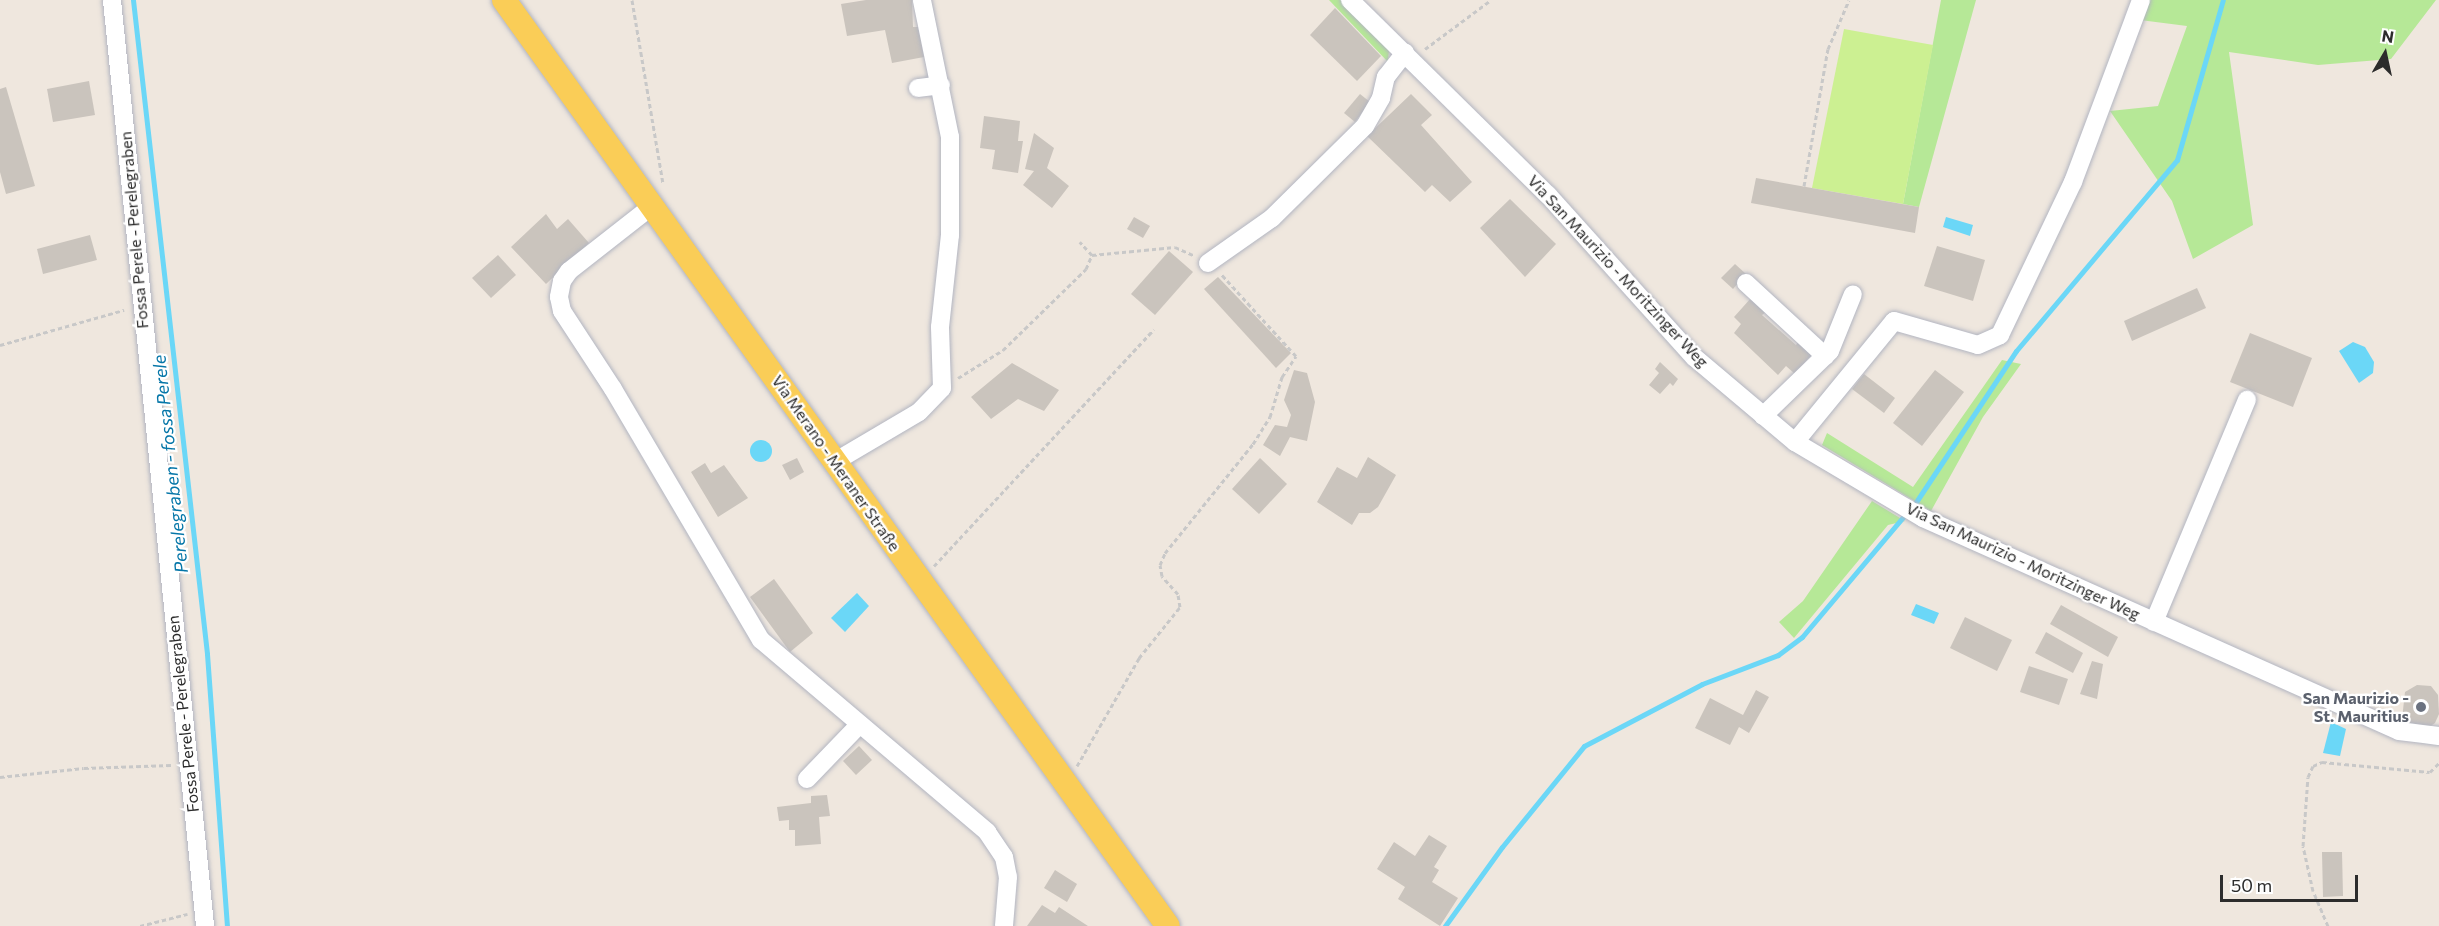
<!DOCTYPE html>
<html>
<head>
<meta charset="utf-8">
<style>
  body { margin:0 }
  #map { position:relative; width:2439px; height:926px; overflow:hidden; background:#efe7de; font-family:Commissioner,sans-serif }
  div>[style] { position:absolute }
  .green>* { inset:0; background:#b6e897 }
  .pitch>* { inset:0; background:#ccf092 }
  .water>* { inset:0; background:#6bd7f7 }
  .round { border-radius:50% }
  .stream>* { height:5px; margin:-2.5px; padding:0 2.5px; transform-origin:2.5px; border-radius:2.5px; background:#6bd7f7 }
  .building>* { inset:0; background:#cac4bd }
  .path>* { height:3px; margin-top:-1.5px; transform-origin:0; background:repeating-linear-gradient(90deg,#c8c8c8 0 4.5px,transparent 0 7.5px) }
  .roads { filter:drop-shadow(0 0 2px #b2b5c1) drop-shadow(0 0 2px #b2b5c1) }
  .minor>* { height:18px; margin:-9px; padding:0 9px; transform-origin:9px; border-radius:9px; background:#fff }
  .major>* { height:24px; margin:-12px; padding:0 12px; transform-origin:12px; border-radius:12px; background:#facd57 }
  .dots>* { width:16px; height:16px; translate:-50% -50%; box-sizing:border-box; border:3px solid #fff; border-radius:50% }
  span { translate:-50% -50%; white-space:nowrap; text-align:center; line-height:1.15; -webkit-text-stroke:4.5px #fff; paint-order:stroke }
  .street-label { font-size:16px; color:#2c2c2c }
  .worship-label { font-size:16px; color:#5b616d; font-weight:700 }
  .right { translate:-100% -50%; text-align:right }
  .water-label { font-size:18px; color:#0576a8; font-style:italic }
  .north { position:absolute; left:2355px; top:24px; width:60px; height:60px; -webkit-text-stroke:4px #fff; paint-order:stroke; rotate:9deg; font-size:16px; font-weight:700; line-height:24px; text-align:center; color:#2c2c2c }
  .north::after { content:''; display:block; margin:auto; width:21px; height:27px; background:#2c2c2c; clip-path:polygon(50% 0,100% 100%,50% 72%,0 100%) }
  .scale { position:absolute; left:2220px; top:875px; width:138px; height:27px; box-sizing:border-box; border:3px solid #2c2c2c; border-top:0; padding-left:8px; font-size:18px; line-height:21px; white-space:nowrap; color:#2c2c2c; -webkit-text-stroke:4px #fff; paint-order:stroke }
</style>
</head>
<body>
<div id="map">
  <div class="green">
    <i style="clip-path:polygon(1329px 0,1341px 0,1389px 50px,1388px 62px)"></i>
    <i style="clip-path:polygon(1941px 0,1976px 0,1919px 207px,1903px 204px)"></i>
    <i style="clip-path:polygon(2148px 0,2436px 0,2391px 59px,2318px 65px,2229px 52px,2253px 225px,2193px 259px,2172px 201px,2110px 111px,2158px 106px,2187px 26px,2140px 20px)"></i>
    <i style="clip-path:polygon(2002px 360px,2021px 364px,1983px 417px,1931px 511px,1822px 445px,1827px 433px,1913px 487px)"></i>
    <i style="clip-path:polygon(1872px 501px,1905px 521px,1888px 525px,1794px 638px,1779px 622px,1803px 601px)"></i>
  </div>
  <div class="pitch">
    <i style="clip-path:polygon(1844px 29px,1933px 45px,1903px 204px,1812px 188px)"></i>
  </div>
  <div class="water">
    <i style="clip-path:polygon(1946px 217px,1973px 225px,1970px 236px,1943px 227px)"></i>
    <i style="clip-path:polygon(2353px 342px,2365px 347px,2374px 362px,2373px 373px,2359px 383px,2339px 351px)"></i>
    <i class="round" style="left:750px;top:440px;width:22px;height:22px"></i>
    <i style="clip-path:polygon(857px 593px,869px 606px,845px 632px,831px 618px)"></i>
    <i style="clip-path:polygon(1916px 604px,1939px 613px,1934px 624px,1911px 615px)"></i>
    <i style="clip-path:polygon(2331px 722px,2346px 729px,2340px 756px,2323px 753px)"></i>
  </div>
  <div class="stream">
    <i style="left:133px;top:0;width:658px;rotate:83.54deg"></i>
    <i style="left:207px;top:654px;width:273px;rotate:85.8deg"></i>
    <i style="left:1916px;top:502px;width:181px;rotate:-56.5deg"></i>
    <i style="left:2016px;top:351px;width:250px;rotate:-49.9deg"></i>
    <i style="left:2177px;top:160px;width:166px;rotate:-74deg"></i>
    <i style="left:1445px;top:926px;width:97px;rotate:-54.2deg"></i>
    <i style="left:1502px;top:847px;width:130px;rotate:-50.9deg"></i>
    <i style="left:1584px;top:746px;width:133px;rotate:-27.7deg"></i>
    <i style="left:1702px;top:684px;width:81px;rotate:-20.9deg"></i>
    <i style="left:1778px;top:655px;width:30px;rotate:-37deg"></i>
    <i style="left:1802px;top:637px;width:157px;rotate:-49.9deg"></i>
  </div>
  <div class="building">
    <i style="clip-path:polygon(866px 0,912px 0,913px 27px,918px 27px,924px 57px,892px 63px,885px 30px,847px 36px,841px 4px)"></i>
    <i style="clip-path:polygon(1335px 8px,1381px 56px,1357px 81px,1310px 35px)"></i>
    <i style="clip-path:polygon(89px 81px,95px 115px,53px 122px,47px 89px)"></i>
    <i style="clip-path:polygon(6px 87px,35px 186px,6px 194px,0 172px,0 89px)"></i>
    <i style="clip-path:polygon(1360px 94px,1370px 102px,1355px 122px,1344px 113px)"></i>
    <i style="clip-path:polygon(1411px 94px,1432px 115px,1421px 125px,1472px 182px,1450px 202px,1432px 185px,1425px 192px,1367px 136px)"></i>
    <i style="clip-path:polygon(984px 116px,1020px 121px,1018px 141px,1023px 141px,1018px 173px,992px 169px,995px 150px,980px 148px)"></i>
    <i style="clip-path:polygon(1034px 133px,1054px 148px,1047px 168px,1069px 186px,1052px 208px,1023px 185px,1034px 171px,1025px 169px)"></i>
    <i style="clip-path:polygon(1756px 178px,1919px 207px,1915px 233px,1751px 203px)"></i>
    <i style="clip-path:polygon(1510px 199px,1556px 244px,1525px 277px,1480px 228px)"></i>
    <i style="clip-path:polygon(546px 214px,557px 229px,568px 219px,589px 243px,546px 284px,511px 247px)"></i>
    <i style="clip-path:polygon(1134px 217px,1150px 226px,1143px 238px,1127px 229px)"></i>
    <i style="clip-path:polygon(90px 235px,97px 260px,43px 274px,37px 249px)"></i>
    <i style="clip-path:polygon(1937px 246px,1985px 260px,1973px 301px,1924px 286px)"></i>
    <i style="clip-path:polygon(1169px 251px,1193px 272px,1155px 315px,1131px 294px)"></i>
    <i style="clip-path:polygon(498px 255px,516px 275px,491px 298px,472px 278px)"></i>
    <i style="clip-path:polygon(1735px 264px,1746px 274px,1733px 289px,1721px 278px)"></i>
    <i style="clip-path:polygon(1218px 277px,1291px 353px,1276px 368px,1204px 289px)"></i>
    <i style="clip-path:polygon(2197px 288px,2206px 308px,2132px 341px,2124px 321px)"></i>
    <i style="clip-path:polygon(1751px 298px,1766px 312px,1762px 315px,1796px 345px,1799px 341px,1813px 353px,1795px 374px,1786px 366px,1778px 375px,1734px 333px,1741px 324px,1734px 317px)"></i>
    <i style="clip-path:polygon(2250px 333px,2312px 358px,2293px 407px,2230px 382px)"></i>
    <i style="clip-path:polygon(1660px 362px,1678px 379px,1673px 386px,1670px 383px,1660px 394px,1649px 385px,1659px 373px,1655px 369px)"></i>
    <i style="clip-path:polygon(1012px 363px,1059px 390px,1044px 411px,1018px 399px,991px 419px,971px 397px)"></i>
    <i style="clip-path:polygon(1294px 370px,1307px 373px,1315px 402px,1307px 441px,1290px 437px,1280px 456px,1263px 445px,1275px 425px,1287px 427px,1291px 415px,1284px 400px)"></i>
    <i style="clip-path:polygon(1935px 370px,1964px 392px,1922px 446px,1893px 423px)"></i>
    <i style="clip-path:polygon(1864px 374px,1895px 398px,1884px 413px,1852px 389px)"></i>
    <i style="clip-path:polygon(1368px 457px,1396px 475px,1378px 507px,1370px 513px,1359px 513px,1352px 525px,1317px 502px,1337px 467px,1357px 478px)"></i>
    <i style="clip-path:polygon(797px 458px,804px 472px,790px 480px,782px 465px)"></i>
    <i style="clip-path:polygon(1260px 458px,1287px 484px,1259px 514px,1232px 489px)"></i>
    <i style="clip-path:polygon(705px 463px,711px 473px,724px 465px,748px 498px,718px 517px,691px 472px)"></i>
    <i style="clip-path:polygon(774px 579px,813px 633px,790px 652px,750px 597px)"></i>
    <i style="clip-path:polygon(2061px 605px,2118px 637px,2108px 657px,2050px 624px)"></i>
    <i style="clip-path:polygon(1965px 617px,2012px 640px,1997px 671px,1950px 648px)"></i>
    <i style="clip-path:polygon(2046px 632px,2083px 653px,2073px 673px,2035px 653px)"></i>
    <i style="clip-path:polygon(2092px 661px,2103px 664px,2097px 699px,2080px 694px)"></i>
    <i style="clip-path:polygon(2029px 666px,2068px 679px,2059px 705px,2020px 692px)"></i>
    <i style="clip-path:polygon(2417px 685px,2431px 686px,2438px 695px,2439px 714px,2435px 723px,2426px 729px,2408px 726px,2402px 719px,2405px 692px)"></i>
    <i style="clip-path:polygon(1756px 690px,1769px 697px,1749px 733px,1739px 727px,1730px 745px,1695px 728px,1710px 698px,1743px 715px)"></i>
    <i style="clip-path:polygon(859px 746px,872px 760px,856px 775px,843px 761px)"></i>
    <i style="clip-path:polygon(827px 795px,830px 816px,819px 817px,821px 844px,795px 846px,795px 830px,789px 830px,789px 820px,779px 821px,777px 807px,811px 803px,811px 796px)"></i>
    <i style="clip-path:polygon(1429px 835px,1447px 846px,1434px 867px,1439px 870px,1432px 882px,1458px 898px,1440px 926px,1398px 899px,1405px 887px,1377px 869px,1394px 842px,1415px 856px)"></i>
    <i style="clip-path:polygon(2322px 852px,2342px 852px,2343px 896px,2323px 897px)"></i>
    <i style="clip-path:polygon(1055px 870px,1077px 884px,1067px 902px,1044px 888px)"></i>
    <i style="clip-path:polygon(1042px 905px,1055px 913px,1059px 907px,1088px 926px,1027px 926px)"></i>
  </div>
  <div class="path">
    <i style="left:632px;top:0;width:187px;rotate:80.4deg"></i>
    <i style="left:1425px;top:49px;width:82px;rotate:-36.6deg"></i>
    <i style="left:1804px;top:186px;width:139px;rotate:-80.1deg"></i>
    <i style="left:1828px;top:49px;width:53px;rotate:-66.8deg"></i>
    <i style="left:1092px;top:255px;width:83px;rotate:-5.5deg"></i>
    <i style="left:1175px;top:247px;width:20px;rotate:24deg"></i>
    <i style="left:0;top:345px;width:129px;rotate:-15.8deg"></i>
    <i style="left:958px;top:378px;width:53px;rotate:-31.9deg"></i>
    <i style="left:1003px;top:350px;width:116px;rotate:-44.3deg"></i>
    <i style="left:1086px;top:269px;width:15px;rotate:-67deg"></i>
    <i style="left:1092px;top:255px;width:18px;rotate:-133deg"></i>
    <i style="left:934px;top:566px;width:323px;rotate:-47.1deg"></i>
    <i style="left:1077px;top:766px;width:125px;rotate:-60.1deg"></i>
    <i style="left:1139px;top:658px;width:65px;rotate:-51.2deg"></i>
    <i style="left:1180px;top:607px;width:13px;rotate:-99deg"></i>
    <i style="left:1178px;top:594px;width:24px;rotate:-132deg"></i>
    <i style="left:1162px;top:576px;width:11px;rotate:-100deg"></i>
    <i style="left:1160px;top:565px;width:13px;rotate:-67deg"></i>
    <i style="left:1165px;top:553px;width:140px;rotate:-51.1deg"></i>
    <i style="left:1253px;top:444px;width:32px;rotate:-58deg"></i>
    <i style="left:1270px;top:417px;width:42px;rotate:-73.3deg"></i>
    <i style="left:1282px;top:377px;width:25px;rotate:-56deg"></i>
    <i style="left:1296px;top:356px;width:111px;rotate:-132.4deg"></i>
    <i style="left:0;top:777px;width:84px;rotate:-6.1deg"></i>
    <i style="left:84px;top:768px;width:87px;rotate:-2deg"></i>
    <i style="left:140px;top:926px;width:49px;rotate:-14.3deg"></i>
    <i style="left:2328px;top:926px;width:38px;rotate:-113deg"></i>
    <i style="left:2313px;top:891px;width:46px;rotate:-102.5deg"></i>
    <i style="left:2303px;top:846px;width:69px;rotate:-85.9deg"></i>
    <i style="left:2308px;top:777px;width:12px;rotate:-66deg"></i>
    <i style="left:2313px;top:766px;width:10px;rotate:-24deg"></i>
    <i style="left:2322px;top:762px;width:108px;rotate:5.3deg"></i>
    <i style="left:2430px;top:772px;width:13px;rotate:-45deg"></i>
  </div>
  <div class="roads">
    <div class="minor">
      <i style="left:112px;top:0;width:931px;rotate:84.26deg"></i>
      <i style="left:1350px;top:0;width:278px;rotate:44.6deg"></i>
      <i style="left:1548px;top:195px;width:218px;rotate:48deg"></i>
      <i style="left:1694px;top:357px;width:132px;rotate:40.1deg"></i>
      <i style="left:1795px;top:442px;width:149px;rotate:30.7deg"></i>
      <i style="left:1923px;top:518px;width:521px;rotate:24.11deg"></i>
      <i style="left:2399px;top:731px;width:40px;rotate:7.1deg"></i>
      <i style="left:918px;top:88px;width:23px;rotate:-7deg"></i>
      <i style="left:652px;top:206px;width:105px;rotate:141.9deg"></i>
      <i style="left:569px;top:271px;width:12px;rotate:125deg"></i>
      <i style="left:562px;top:281px;width:16px;rotate:101deg"></i>
      <i style="left:559px;top:297px;width:14px;rotate:78deg"></i>
      <i style="left:562px;top:311px;width:93px;rotate:56.8deg"></i>
      <i style="left:613px;top:389px;width:291px;rotate:59.5deg"></i>
      <i style="left:761px;top:640px;width:297px;rotate:40.3deg"></i>
      <i style="left:987px;top:832px;width:30px;rotate:56deg"></i>
      <i style="left:1004px;top:857px;width:20px;rotate:79deg"></i>
      <i style="left:1008px;top:877px;width:49px;rotate:94.7deg"></i>
      <i style="left:1208px;top:263px;width:78px;rotate:-35.1deg"></i>
      <i style="left:1272px;top:218px;width:131px;rotate:-44.7deg"></i>
      <i style="left:1365px;top:126px;width:32px;rotate:-60deg"></i>
      <i style="left:1381px;top:98px;width:22px;rotate:-77deg"></i>
      <i style="left:1386px;top:77px;width:31px;rotate:-52deg"></i>
      <i style="left:1746px;top:283px;width:108px;rotate:42.7deg"></i>
      <i style="left:1763px;top:416px;width:93px;rotate:-44.1deg"></i>
      <i style="left:1830px;top:351px;width:61px;rotate:-68deg"></i>
      <i style="left:1795px;top:442px;width:156px;rotate:-50.7deg"></i>
      <i style="left:1894px;top:321px;width:87px;rotate:15.9deg"></i>
      <i style="left:1978px;top:345px;width:24px;rotate:-24deg"></i>
      <i style="left:2000px;top:335px;width:170px;rotate:-64.5deg"></i>
      <i style="left:2073px;top:182px;width:194px;rotate:-69.5deg"></i>
      <i style="left:836px;top:461px;width:96px;rotate:-30.6deg"></i>
      <i style="left:919px;top:412px;width:33px;rotate:-46deg"></i>
      <i style="left:942px;top:388px;width:61px;rotate:-91.9deg"></i>
      <i style="left:940px;top:327px;width:93px;rotate:-83.8deg"></i>
      <i style="left:950px;top:235px;width:98px;rotate:-90deg"></i>
      <i style="left:950px;top:137px;width:140px;rotate:-101.6deg"></i>
      <i style="left:2154px;top:622px;width:241px;rotate:-67.3deg"></i>
      <i style="left:807px;top:779px;width:76px;rotate:-46.1deg"></i>
    </div>
    <div class="major">
      <i style="left:504px;top:0;width:1139px;rotate:54.36deg"></i>
    </div>
  </div>
  <div class="dots">
    <i style="left:2421px;top:707px;background:#6b7280"></i>
  </div>
  <div class="street-label">
    <span style="left:134px;top:230px;rotate:-95deg">Fossa Perele - Perelegraben</span>
    <span style="left:1618px;top:271px;rotate:47deg">Via San Maurizio - Moritzinger Weg</span>
    <span style="left:836px;top:463px;rotate:55deg">Via Merano - Meraner Straße</span>
    <span style="left:2023px;top:561px;rotate:25deg">Via San Maurizio - Moritzinger Weg</span>
    <span style="left:183px;top:714px;rotate:-96deg">Fossa Perele - Perelegraben</span>
  </div>
  <div class="worship-label">
    <span class="right" style="left:2409px;top:707px">San Maurizio -<br>St. Mauritius</span>
  </div>
  <div class="water-label">
    <span style="left:170px;top:464px;rotate:-96deg">Perelegraben - fossa Perele</span>
  </div>
  <div class="north">N</div>
  <div class="scale">50 m</div>
</div>
</body>
</html>
